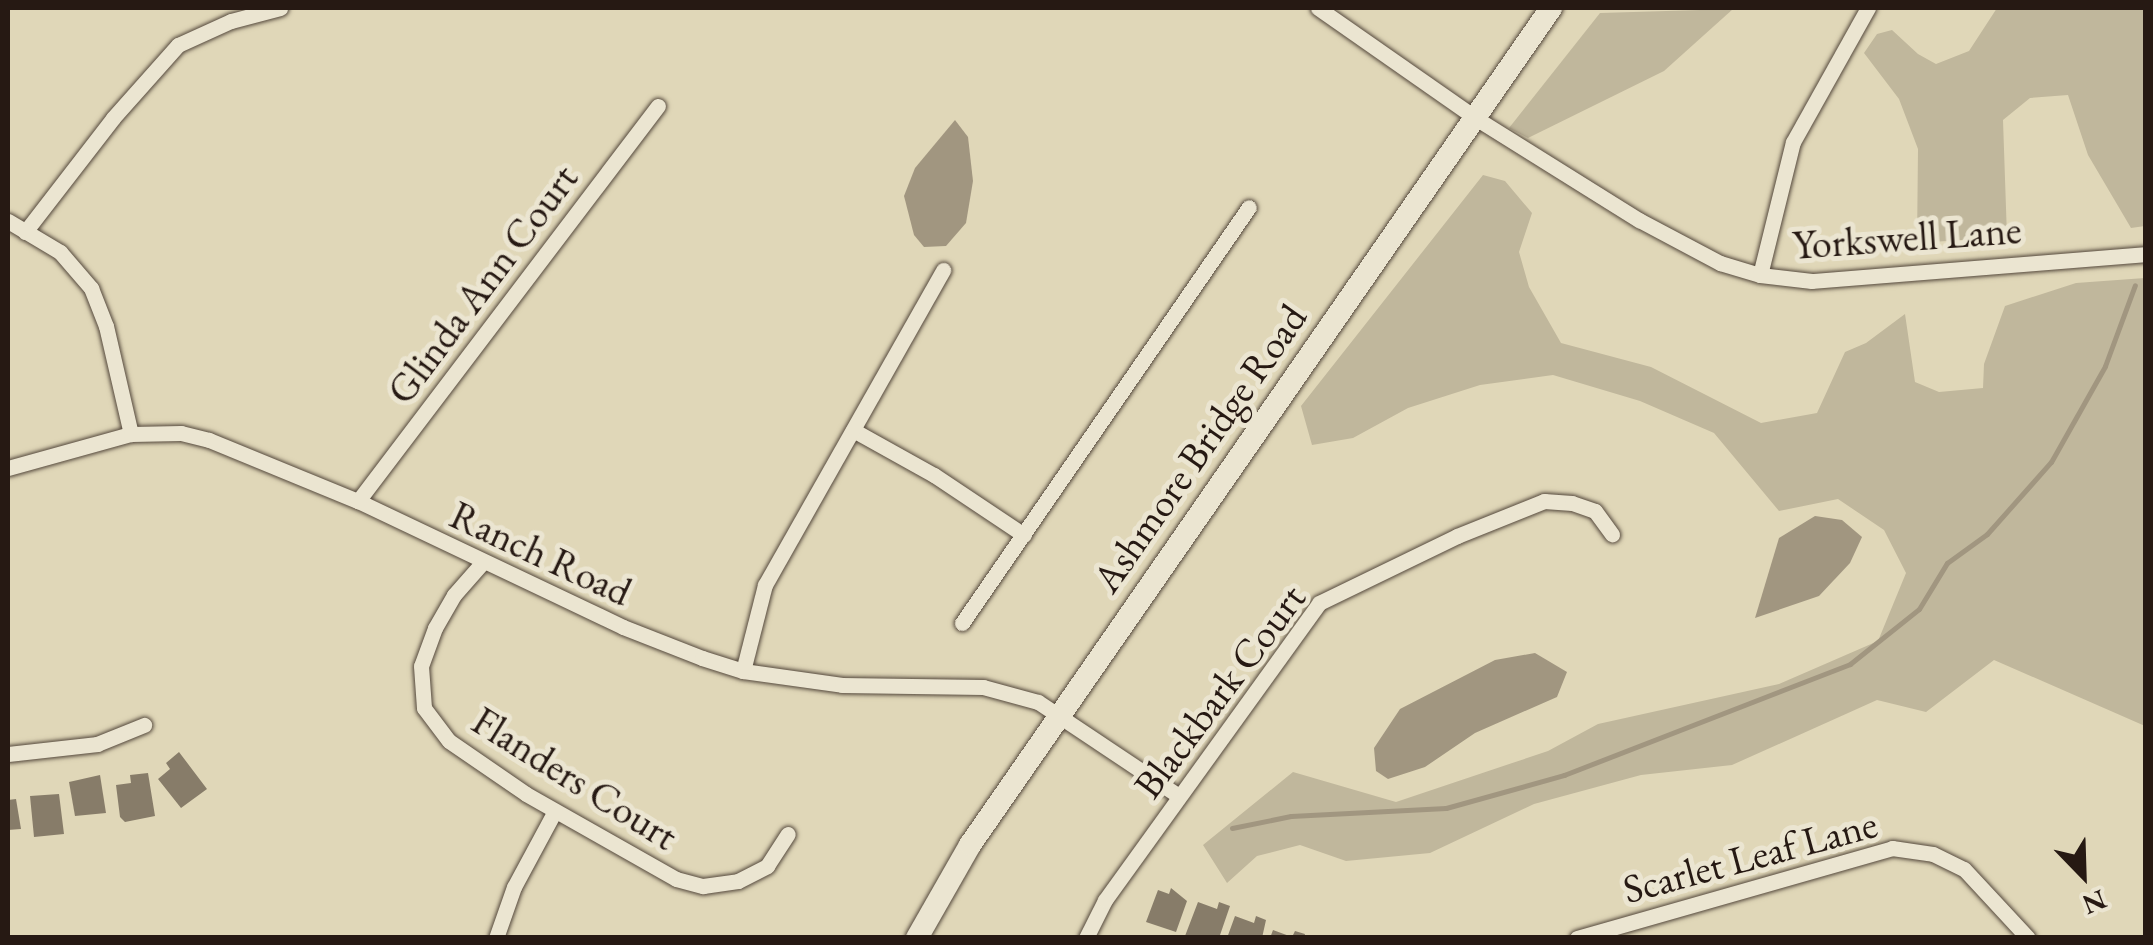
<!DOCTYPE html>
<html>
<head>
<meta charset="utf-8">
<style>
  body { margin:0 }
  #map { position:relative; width:2153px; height:945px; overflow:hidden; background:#e0d7b8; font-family:"EB Garamond",serif }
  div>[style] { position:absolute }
  .green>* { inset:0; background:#c0b79c }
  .water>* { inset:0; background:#a19680 }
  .stream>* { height:5px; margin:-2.5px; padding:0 2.5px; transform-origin:2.5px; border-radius:2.5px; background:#a19680 }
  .building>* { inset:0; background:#877c69 }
  .roads { filter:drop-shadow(0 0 2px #54483c) drop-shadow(0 0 2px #54483c) }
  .street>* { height:15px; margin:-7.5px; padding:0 7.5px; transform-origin:7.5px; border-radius:7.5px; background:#ebe5d1 }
  .secondary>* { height:22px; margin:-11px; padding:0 11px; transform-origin:11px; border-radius:11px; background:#ebe5d1 }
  span { translate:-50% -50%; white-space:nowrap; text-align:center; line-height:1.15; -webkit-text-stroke:10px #ebe5d1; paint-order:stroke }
  .street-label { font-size:40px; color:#261913 }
  .frame { position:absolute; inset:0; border:10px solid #261913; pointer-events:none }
  .north { position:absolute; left:2033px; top:825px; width:100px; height:100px; -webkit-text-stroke:8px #ebe5d1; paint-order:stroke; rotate:157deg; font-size:28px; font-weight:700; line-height:40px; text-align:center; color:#261913 }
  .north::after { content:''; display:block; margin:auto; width:35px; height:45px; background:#261913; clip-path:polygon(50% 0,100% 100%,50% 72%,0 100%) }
</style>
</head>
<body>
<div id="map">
  <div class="green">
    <i style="clip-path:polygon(1997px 8px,2145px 8px,2145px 226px,2131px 228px,2088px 155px,2068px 95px,2030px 98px,2003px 120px,2007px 237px,1917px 243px,1918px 149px,1899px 99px,1864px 53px,1877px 34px,1892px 30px,1918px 54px,1936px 64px,1969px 51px)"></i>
    <i style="clip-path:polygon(1733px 9px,1664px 71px,1528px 138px,1509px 128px,1600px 13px)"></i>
    <i style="clip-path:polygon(1483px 175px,1505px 181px,1532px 213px,1519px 252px,1529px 287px,1561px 343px,1651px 367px,1761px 423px,1817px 413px,1845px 352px,1866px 343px,1905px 314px,1915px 382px,1939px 392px,1983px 388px,1984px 364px,2005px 306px,2076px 283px,2145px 278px,2145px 726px,1994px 660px,1926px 712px,1877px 700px,1732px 765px,1641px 775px,1534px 804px,1430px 853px,1346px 861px,1300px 845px,1257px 856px,1227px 883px,1203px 845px,1293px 772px,1396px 802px,1548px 751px,1598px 724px,1779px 684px,1878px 641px,1906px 573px,1884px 530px,1838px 499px,1779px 511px,1714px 433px,1640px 401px,1553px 375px,1480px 385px,1408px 408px,1353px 438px,1312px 445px,1301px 406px)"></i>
  </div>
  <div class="water">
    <i style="clip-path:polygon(955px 120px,968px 137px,973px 181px,966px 223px,946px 246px,924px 247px,914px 235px,904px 196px,915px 168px)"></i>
    <i style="clip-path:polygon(1815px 516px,1842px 520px,1862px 537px,1850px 563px,1819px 596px,1755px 618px,1779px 538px)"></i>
    <i style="clip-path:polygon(1535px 653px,1567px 672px,1557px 697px,1475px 733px,1425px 767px,1388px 779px,1376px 771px,1374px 748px,1400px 709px,1495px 660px)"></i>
  </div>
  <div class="stream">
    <i style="left:1232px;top:828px;width:60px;rotate:-11.5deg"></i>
    <i style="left:1291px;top:816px;width:155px;rotate:-3deg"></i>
    <i style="left:1446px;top:808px;width:123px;rotate:-15.6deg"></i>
    <i style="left:1564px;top:775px;width:307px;rotate:-21.2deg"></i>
    <i style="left:1850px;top:664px;width:88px;rotate:-38.6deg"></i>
    <i style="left:1919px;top:609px;width:54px;rotate:-58.7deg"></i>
    <i style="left:1947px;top:563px;width:49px;rotate:-35.9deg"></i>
    <i style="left:1987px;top:534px;width:96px;rotate:-48.4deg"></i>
    <i style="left:2051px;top:462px;width:110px;rotate:-60.6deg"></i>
    <i style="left:2105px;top:366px;width:86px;rotate:-69.7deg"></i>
  </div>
  <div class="building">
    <i style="clip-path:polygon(179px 752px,207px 789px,181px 808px,158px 779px,170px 769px,166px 763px)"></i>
    <i style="clip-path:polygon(148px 773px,155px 816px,125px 822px,120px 817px,116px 785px,131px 783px,130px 775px)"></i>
    <i style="clip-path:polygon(100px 775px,106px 813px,75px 816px,69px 782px)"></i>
    <i style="clip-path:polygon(59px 794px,64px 834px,34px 837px,30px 796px)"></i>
    <i style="clip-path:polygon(16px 799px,21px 829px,8px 830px,8px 800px)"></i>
    <i style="clip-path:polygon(1171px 888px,1187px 901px,1176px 932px,1146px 922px,1158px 890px,1169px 894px)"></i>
    <i style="clip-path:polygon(1198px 902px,1217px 909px,1219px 902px,1230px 906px,1219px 938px,1185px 936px)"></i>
    <i style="clip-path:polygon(1235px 916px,1254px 923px,1256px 916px,1266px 920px,1262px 938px,1227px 938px)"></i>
    <i style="clip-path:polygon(1273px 930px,1292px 937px,1295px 931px,1305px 934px,1304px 938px,1270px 938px)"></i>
  </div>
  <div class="roads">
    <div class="street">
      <i style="left:1318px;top:8px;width:190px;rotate:34.9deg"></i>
      <i style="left:1474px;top:117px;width:195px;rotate:32deg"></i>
      <i style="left:1639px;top:220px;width:92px;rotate:28deg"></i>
      <i style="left:1720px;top:263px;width:42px;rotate:16.7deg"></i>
      <i style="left:1760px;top:275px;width:52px;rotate:6.6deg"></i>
      <i style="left:1812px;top:281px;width:335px;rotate:-4.6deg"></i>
      <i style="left:8px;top:221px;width:61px;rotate:30.8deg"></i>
      <i style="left:60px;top:252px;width:48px;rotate:49.3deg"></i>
      <i style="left:91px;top:288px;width:41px;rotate:68.5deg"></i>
      <i style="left:106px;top:326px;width:111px;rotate:77deg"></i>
      <i style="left:25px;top:232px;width:144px;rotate:-52.3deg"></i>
      <i style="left:113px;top:118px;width:98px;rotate:-48.3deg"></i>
      <i style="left:178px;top:45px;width:58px;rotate:-24.4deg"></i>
      <i style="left:231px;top:21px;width:51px;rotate:-14.9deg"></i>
      <i style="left:1760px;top:275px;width:137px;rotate:-76.1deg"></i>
      <i style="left:1793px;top:142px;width:154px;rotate:-60.8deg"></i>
      <i style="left:853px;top:430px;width:93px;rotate:29.1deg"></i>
      <i style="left:934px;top:475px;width:108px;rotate:33.7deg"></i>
      <i style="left:8px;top:468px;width:128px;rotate:-15.5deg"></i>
      <i style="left:131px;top:434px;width:50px;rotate:-1.1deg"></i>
      <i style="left:181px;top:433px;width:29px;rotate:14deg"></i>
      <i style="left:209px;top:440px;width:161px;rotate:22.3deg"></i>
      <i style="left:358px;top:501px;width:293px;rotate:25.4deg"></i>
      <i style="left:623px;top:627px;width:85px;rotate:21.4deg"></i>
      <i style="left:702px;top:658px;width:43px;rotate:17.6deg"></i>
      <i style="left:743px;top:671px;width:100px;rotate:8deg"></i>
      <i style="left:842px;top:685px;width:141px;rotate:0.8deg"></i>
      <i style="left:983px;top:687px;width:57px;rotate:15.3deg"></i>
      <i style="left:1038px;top:702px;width:169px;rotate:33.7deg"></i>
      <i style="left:358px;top:501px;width:496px;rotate:-52.8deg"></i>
      <i style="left:483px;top:562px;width:44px;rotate:131.3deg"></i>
      <i style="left:454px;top:595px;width:38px;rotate:120deg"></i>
      <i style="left:435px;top:628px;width:40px;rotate:110.2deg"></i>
      <i style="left:421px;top:666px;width:42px;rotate:85.9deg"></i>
      <i style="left:424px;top:708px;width:41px;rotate:52.9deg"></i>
      <i style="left:449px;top:741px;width:93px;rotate:34.5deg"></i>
      <i style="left:526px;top:794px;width:172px;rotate:29.5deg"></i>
      <i style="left:676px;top:879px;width:28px;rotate:15deg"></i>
      <i style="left:703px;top:886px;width:35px;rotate:-8deg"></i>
      <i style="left:738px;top:881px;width:33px;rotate:-27deg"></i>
      <i style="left:767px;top:866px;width:38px;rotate:-57deg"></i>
      <i style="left:962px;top:623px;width:505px;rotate:-55.4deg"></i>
      <i style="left:743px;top:671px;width:89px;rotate:-75.7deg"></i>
      <i style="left:765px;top:585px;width:362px;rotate:-60.5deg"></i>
      <i style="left:8px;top:754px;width:90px;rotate:-6.4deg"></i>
      <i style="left:97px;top:744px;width:51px;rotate:-22deg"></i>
      <i style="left:496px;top:938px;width:54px;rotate:-70.6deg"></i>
      <i style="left:514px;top:887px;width:86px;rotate:-61.7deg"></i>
      <i style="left:1086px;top:938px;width:42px;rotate:-63.4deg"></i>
      <i style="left:1105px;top:900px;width:366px;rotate:-54.2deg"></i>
      <i style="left:1319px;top:603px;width:153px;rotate:-25.9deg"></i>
      <i style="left:1457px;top:536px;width:94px;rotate:-21.9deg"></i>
      <i style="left:1544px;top:501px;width:28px;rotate:4deg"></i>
      <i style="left:1572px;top:503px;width:24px;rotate:19deg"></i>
      <i style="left:1595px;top:511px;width:29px;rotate:54deg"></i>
      <i style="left:1577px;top:938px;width:328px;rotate:-15.9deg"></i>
      <i style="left:1892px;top:848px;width:41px;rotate:8.3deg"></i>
      <i style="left:1933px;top:854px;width:34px;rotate:26deg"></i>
      <i style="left:1964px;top:869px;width:94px;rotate:47.2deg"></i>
    </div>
    <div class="secondary">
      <i style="left:917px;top:938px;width:107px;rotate:-60.3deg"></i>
      <i style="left:970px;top:845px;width:1019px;rotate:-55.23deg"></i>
    </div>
  </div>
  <div class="street-label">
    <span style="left:1907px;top:237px;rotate:-4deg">Yorkswell Lane</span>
    <span style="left:482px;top:284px;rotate:-53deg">Glinda Ann Court</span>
    <span style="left:1199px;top:448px;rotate:-55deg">Ashmore Bridge Road</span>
    <span style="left:541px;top:553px;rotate:25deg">Ranch Road</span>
    <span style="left:1219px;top:691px;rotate:-53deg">Blackbark Court</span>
    <span style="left:575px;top:778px;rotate:32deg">Flanders Court</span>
    <span style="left:1750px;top:856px;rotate:-15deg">Scarlet Leaf Lane</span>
  </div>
  <div class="frame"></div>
  <div class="north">N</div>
</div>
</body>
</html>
